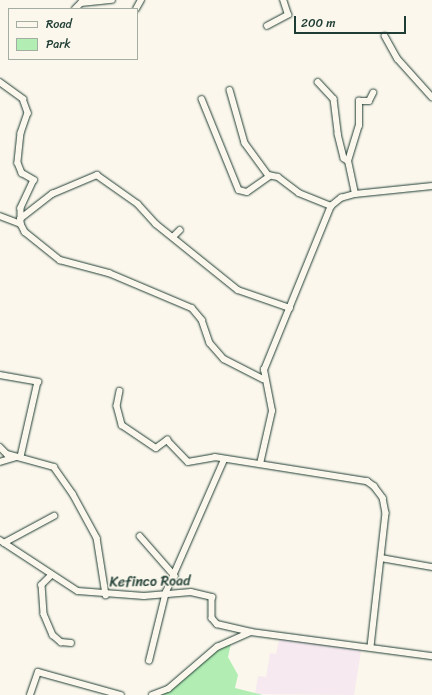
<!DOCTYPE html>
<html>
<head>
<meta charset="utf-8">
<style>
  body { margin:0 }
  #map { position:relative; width:432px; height:695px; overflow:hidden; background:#fbf7ec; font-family:Sriracha,sans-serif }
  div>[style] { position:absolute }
  .built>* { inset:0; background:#f6e9ef }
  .green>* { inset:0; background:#b2eeb4 }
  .roads { filter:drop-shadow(0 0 1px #1f3d34) drop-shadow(0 0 1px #1f3d34) }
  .minor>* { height:5.5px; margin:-2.75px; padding:0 2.75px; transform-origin:2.75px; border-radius:2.75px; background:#fbf7ec }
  span { translate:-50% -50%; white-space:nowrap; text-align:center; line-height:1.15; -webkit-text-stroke:3px #fbf7ec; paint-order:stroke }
  .street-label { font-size:14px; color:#1f3d34 }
  .legend { position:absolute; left:8px; top:8px; width:130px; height:52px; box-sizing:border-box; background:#fbf7ec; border:1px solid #a3ada2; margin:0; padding:5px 7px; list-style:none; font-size:12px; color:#1f3d34 }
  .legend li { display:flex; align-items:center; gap:8px; height:20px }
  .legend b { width:20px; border:1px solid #a3ada2 }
  .scale { position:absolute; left:294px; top:16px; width:112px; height:18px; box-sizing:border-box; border:2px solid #1f3d34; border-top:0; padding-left:5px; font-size:12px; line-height:14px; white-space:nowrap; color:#1f3d34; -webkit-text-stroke:3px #fbf7ec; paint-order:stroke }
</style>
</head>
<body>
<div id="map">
  <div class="built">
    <i style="clip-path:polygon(280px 636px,362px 645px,354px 695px,255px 694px,258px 676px,266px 677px,270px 653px,276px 654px)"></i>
  </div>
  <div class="green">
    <i style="clip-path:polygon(232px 639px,228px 657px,238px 675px,235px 688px,263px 695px,151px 695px,167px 688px)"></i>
  </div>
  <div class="roads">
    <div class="minor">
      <i style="left:75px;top:9px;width:8px;rotate:-45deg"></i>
      <i style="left:81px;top:3px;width:31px;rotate:-6deg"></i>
      <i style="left:136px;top:9px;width:10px;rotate:-61deg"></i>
      <i style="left:267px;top:26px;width:24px;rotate:-28deg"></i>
      <i style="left:288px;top:15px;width:16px;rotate:-108deg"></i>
      <i style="left:385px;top:36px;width:26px;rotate:61deg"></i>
      <i style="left:398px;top:59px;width:51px;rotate:48.2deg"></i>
      <i style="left:0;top:82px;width:29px;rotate:36deg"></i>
      <i style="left:23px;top:99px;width:15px;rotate:70deg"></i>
      <i style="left:28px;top:113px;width:21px;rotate:109deg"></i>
      <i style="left:21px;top:133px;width:30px;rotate:96deg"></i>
      <i style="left:18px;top:163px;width:11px;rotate:68deg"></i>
      <i style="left:22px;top:173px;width:14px;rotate:30deg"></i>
      <i style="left:34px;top:180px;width:31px;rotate:115deg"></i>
      <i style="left:21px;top:208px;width:16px;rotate:90deg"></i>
      <i style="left:21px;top:224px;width:9px;rotate:63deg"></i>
      <i style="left:25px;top:232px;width:45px;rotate:38.7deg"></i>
      <i style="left:60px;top:260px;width:51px;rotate:14.9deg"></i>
      <i style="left:109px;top:273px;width:90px;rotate:22.9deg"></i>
      <i style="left:192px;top:308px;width:16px;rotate:50deg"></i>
      <i style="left:202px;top:320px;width:24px;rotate:71deg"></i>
      <i style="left:210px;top:343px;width:21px;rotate:49deg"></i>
      <i style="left:224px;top:359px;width:44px;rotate:27.1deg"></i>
      <i style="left:318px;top:82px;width:23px;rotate:47deg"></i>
      <i style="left:334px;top:99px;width:35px;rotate:83deg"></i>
      <i style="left:338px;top:134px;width:25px;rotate:76deg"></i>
      <i style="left:344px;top:158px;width:5px;rotate:37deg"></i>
      <i style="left:230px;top:90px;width:55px;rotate:74.2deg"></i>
      <i style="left:245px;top:143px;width:39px;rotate:54deg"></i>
      <i style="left:268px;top:175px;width:10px;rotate:11deg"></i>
      <i style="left:278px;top:177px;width:26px;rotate:37deg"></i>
      <i style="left:299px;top:193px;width:35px;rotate:22deg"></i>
      <i style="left:202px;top:99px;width:98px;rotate:67.9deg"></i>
      <i style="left:239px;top:190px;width:8px;rotate:14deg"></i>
      <i style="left:247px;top:192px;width:28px;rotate:-35deg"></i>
      <i style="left:355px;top:194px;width:34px;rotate:-102deg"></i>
      <i style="left:348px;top:161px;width:37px;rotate:-73deg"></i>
      <i style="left:359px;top:126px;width:25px;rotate:-90deg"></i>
      <i style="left:359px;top:101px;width:10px"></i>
      <i style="left:369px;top:101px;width:9px;rotate:-63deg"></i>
      <i style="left:0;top:216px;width:22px;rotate:21deg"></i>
      <i style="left:20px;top:219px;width:41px;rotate:-38deg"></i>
      <i style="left:52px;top:194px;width:49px;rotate:-22.9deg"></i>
      <i style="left:97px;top:175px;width:50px;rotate:35.3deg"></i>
      <i style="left:138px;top:204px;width:27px;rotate:48deg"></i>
      <i style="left:156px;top:224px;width:105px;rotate:38.8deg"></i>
      <i style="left:238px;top:290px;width:55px;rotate:19.1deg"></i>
      <i style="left:174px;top:236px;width:8px;rotate:-45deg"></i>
      <i style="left:0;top:375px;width:39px;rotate:10deg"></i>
      <i style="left:38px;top:382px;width:77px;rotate:102.8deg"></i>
      <i style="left:120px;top:391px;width:15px;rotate:101deg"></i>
      <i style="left:117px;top:406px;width:20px;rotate:75deg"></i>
      <i style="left:122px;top:425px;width:41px;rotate:34.1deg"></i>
      <i style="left:156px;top:448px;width:14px;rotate:-36deg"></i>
      <i style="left:167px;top:440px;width:30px;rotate:46deg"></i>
      <i style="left:188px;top:462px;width:27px;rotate:-10deg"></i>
      <i style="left:215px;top:457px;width:154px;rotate:9deg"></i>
      <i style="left:367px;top:481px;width:9px;rotate:36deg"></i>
      <i style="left:374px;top:486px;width:15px;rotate:53deg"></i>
      <i style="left:383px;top:498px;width:15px;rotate:79deg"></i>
      <i style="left:386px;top:513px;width:134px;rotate:96.4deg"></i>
      <i style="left:0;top:447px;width:10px;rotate:45deg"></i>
      <i style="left:7px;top:454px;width:49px;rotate:15.5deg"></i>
      <i style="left:54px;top:467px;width:33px;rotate:55deg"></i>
      <i style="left:73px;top:494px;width:50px;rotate:61.4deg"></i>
      <i style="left:97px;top:538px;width:58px;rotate:81deg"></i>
      <i style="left:0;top:462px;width:17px;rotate:-17deg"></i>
      <i style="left:260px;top:464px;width:54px;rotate:-77.2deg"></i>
      <i style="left:272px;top:411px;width:42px;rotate:-101deg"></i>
      <i style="left:264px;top:370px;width:177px;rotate:-67.8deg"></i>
      <i style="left:331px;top:206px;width:13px;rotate:-39deg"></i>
      <i style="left:341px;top:198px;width:15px;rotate:-16deg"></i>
      <i style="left:355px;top:194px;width:77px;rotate:-5.9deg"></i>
      <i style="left:140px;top:536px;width:53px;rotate:48.8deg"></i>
      <i style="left:0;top:540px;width:93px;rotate:33.2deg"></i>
      <i style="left:78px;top:591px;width:66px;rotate:4.3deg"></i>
      <i style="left:144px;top:596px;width:47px;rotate:-4.9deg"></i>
      <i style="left:191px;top:592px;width:22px;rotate:13deg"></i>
      <i style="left:212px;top:597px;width:21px;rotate:90deg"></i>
      <i style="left:212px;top:618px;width:8px;rotate:50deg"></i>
      <i style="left:217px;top:624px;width:35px;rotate:13deg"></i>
      <i style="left:251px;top:632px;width:183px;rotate:7.6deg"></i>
      <i style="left:4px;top:543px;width:57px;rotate:-28.4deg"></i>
      <i style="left:381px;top:558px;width:52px;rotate:10deg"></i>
      <i style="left:51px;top:576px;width:13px;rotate:135deg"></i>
      <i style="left:42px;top:585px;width:29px;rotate:86deg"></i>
      <i style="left:44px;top:614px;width:23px;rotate:67deg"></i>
      <i style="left:53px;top:635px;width:11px;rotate:41deg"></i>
      <i style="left:61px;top:642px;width:10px;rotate:6deg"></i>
      <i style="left:149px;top:661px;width:71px;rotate:-76.2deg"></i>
      <i style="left:166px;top:592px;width:144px;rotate:-66.3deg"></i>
      <i style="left:30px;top:695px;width:24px;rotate:-71deg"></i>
      <i style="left:38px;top:672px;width:86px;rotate:15.5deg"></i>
      <i style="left:152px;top:695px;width:17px;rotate:-21deg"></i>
      <i style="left:168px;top:689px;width:65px;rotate:-40.6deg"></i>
      <i style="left:217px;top:647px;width:37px;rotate:-24deg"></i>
    </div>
  </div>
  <div class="street-label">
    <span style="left:150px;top:582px;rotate:-1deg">Kefinco Road</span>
  </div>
  <ul class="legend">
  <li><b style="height:5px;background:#fbf7ec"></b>Road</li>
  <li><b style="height:11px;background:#b2eeb4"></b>Park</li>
  </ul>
  <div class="scale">200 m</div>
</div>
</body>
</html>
